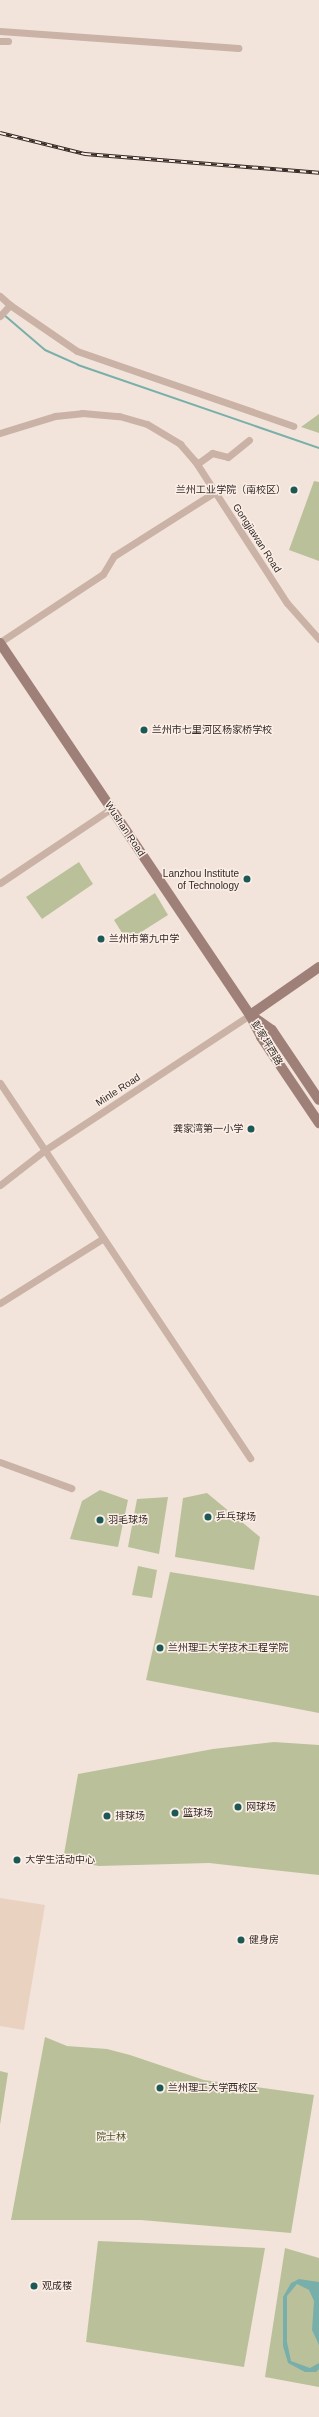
<!DOCTYPE html>
<html>
<head>
<meta charset="utf-8">
<style>
  body { margin:0 }
  #map { position:relative; width:319px; height:2417px; overflow:hidden; background:#f2e4da; font-family:Arial,"Noto Sans SC",sans-serif }
  div>[style] { position:absolute }
  .green>* { inset:0; background:#bac19a }
  .plaza>* { inset:0; background:#ead2c1 }
  .water>* { inset:0; background:#79afaa }
  .stream>* { height:2px; margin:-1px; padding:0 1px; transform-origin:1px; border-radius:1px; background:#79afaa }
  .street>* { height:7px; margin:-3.5px; padding:0 3.5px; transform-origin:3.5px; border-radius:3.5px; background:#cab2a6 }
  .secondary>* { height:10px; margin:-5px; padding:0 5px; transform-origin:5px; border-radius:5px; background:#9e8078 }
  .rail>* { height:3.5px; margin-top:-1.75px; transform-origin:0; background:repeating-linear-gradient(90deg,#faeee7 0 6px,#362a27 0 12px); box-sizing:border-box; border-block:1px solid #362a27 }
  .dots>* { width:11px; height:11px; translate:-50% -50%; box-sizing:border-box; border:2px solid #faeee7; border-radius:50% }
  span { translate:-50% -50%; white-space:nowrap; text-align:center; line-height:1.15; -webkit-text-stroke:3px #faeee7; paint-order:stroke }
  .poi-label { font-size:10px; color:#362a27 }
  .right { translate:-100% -50%; text-align:right }
  .left { translate:0 -50%; text-align:left }
  .street-label { font-size:10px; color:#362a27 }
  .park-label { font-size:10px; color:#4b552b }
</style>
</head>
<body>
<div id="map">
  <div class="green">
    <i style="clip-path:polygon(319px 414px,319px 433px,301px 427px)"></i>
    <i style="clip-path:polygon(314px 481px,319px 482px,319px 561px,289px 550px)"></i>
    <i style="clip-path:polygon(79px 862px,93px 884px,42px 919px,26px 897px)"></i>
    <i style="clip-path:polygon(155px 893px,168px 915px,127px 941px,114px 920px)"></i>
    <i style="clip-path:polygon(100px 1490px,128px 1500px,118px 1547px,70px 1539px,82px 1501px)"></i>
    <i style="clip-path:polygon(207px 1493px,260px 1537px,254px 1570px,175px 1557px,183px 1498px)"></i>
    <i style="clip-path:polygon(168px 1497px,159px 1554px,128px 1547px,137px 1499px)"></i>
    <i style="clip-path:polygon(138px 1566px,157px 1570px,152px 1598px,132px 1595px)"></i>
    <i style="clip-path:polygon(170px 1572px,319px 1596px,319px 1713px,146px 1680px)"></i>
    <i style="clip-path:polygon(274px 1742px,319px 1745px,319px 1875px,209px 1863px,99px 1866px,63px 1860px,78px 1774px,213px 1749px)"></i>
    <i style="clip-path:polygon(45px 2037px,67px 2046px,107px 2049px,130px 2055px,204px 2080px,314px 2095px,291px 2233px,141px 2220px,11px 2220px)"></i>
    <i style="clip-path:polygon(0 2071px,8px 2073px,0 2125px)"></i>
    <i style="clip-path:polygon(98px 2241px,265px 2248px,244px 2367px,86px 2342px)"></i>
    <i style="clip-path:polygon(285px 2248px,319px 2258px,319px 2387px,265px 2377px)"></i>
  </div>
  <div class="plaza">
    <i style="clip-path:polygon(0 1898px,45px 1905px,24px 2030px,0 2026px)"></i>
  </div>
  <div class="water">
    <i style="clip-path:polygon(299px 2279px,319px 2282px,319px 2345px,312px 2330px,314px 2301px,309px 2290px,297px 2284px,287px 2296px,287px 2342px,291px 2361px,310px 2368px,319px 2363px,319px 2369px,316px 2372px,305px 2372px,288px 2363px,283px 2346px,283px 2297px,291px 2283px)"></i>
  </div>
  <div class="stream">
    <i style="left:3px;top:314px;width:55px;rotate:40.6deg"></i>
    <i style="left:45px;top:350px;width:36px;rotate:24deg"></i>
    <i style="left:78px;top:365px;width:255px;rotate:19deg"></i>
  </div>
  <div class="street">
    <i style="left:0;top:31px;width:239px;rotate:4.1deg"></i>
    <i style="left:0;top:41px;width:8px"></i>
    <i style="left:0;top:296px;width:13px;rotate:42deg"></i>
    <i style="left:0;top:316px;width:15px;rotate:-48deg"></i>
    <i style="left:10px;top:305px;width:81px;rotate:34.5deg"></i>
    <i style="left:77px;top:351px;width:229px;rotate:19.1deg"></i>
    <i style="left:0;top:433px;width:58px;rotate:-17.2deg"></i>
    <i style="left:55px;top:416px;width:27px;rotate:-6deg"></i>
    <i style="left:82px;top:413px;width:37px;rotate:5deg"></i>
    <i style="left:119px;top:416px;width:29px;rotate:16deg"></i>
    <i style="left:147px;top:424px;width:39px;rotate:31deg"></i>
    <i style="left:180px;top:444px;width:23px;rotate:49deg"></i>
    <i style="left:195px;top:461px;width:169px;rotate:57.1deg"></i>
    <i style="left:287px;top:603px;width:48px;rotate:48.4deg"></i>
    <i style="left:197px;top:464px;width:19px;rotate:-36deg"></i>
    <i style="left:212px;top:453px;width:16px;rotate:14deg"></i>
    <i style="left:228px;top:457px;width:27px;rotate:-39deg"></i>
    <i style="left:0;top:642px;width:123px;rotate:-33.4deg"></i>
    <i style="left:103px;top:574px;width:21px;rotate:-59deg"></i>
    <i style="left:114px;top:556px;width:120px;rotate:-32.4deg"></i>
    <i style="left:0;top:883px;width:135px;rotate:-33.8deg"></i>
    <i style="left:0;top:1083px;width:451px;rotate:56.3deg"></i>
    <i style="left:0;top:1185px;width:57px;rotate:-37.9deg"></i>
    <i style="left:45px;top:1150px;width:245px;rotate:-33.4deg"></i>
    <i style="left:0;top:1303px;width:120px;rotate:-32.1deg"></i>
    <i style="left:0;top:1462px;width:76px;rotate:20.1deg"></i>
  </div>
  <div class="secondary">
    <i style="left:0;top:643px;width:448px;rotate:56.1deg"></i>
    <i style="left:250px;top:1015px;width:25px;rotate:63deg"></i>
    <i style="left:261px;top:1037px;width:104px;rotate:56deg"></i>
    <i style="left:250px;top:1015px;width:84px;rotate:-34.8deg"></i>
    <i style="left:252px;top:1016px;width:24px;rotate:35deg"></i>
    <i style="left:272px;top:1030px;width:84px;rotate:56.1deg"></i>
  </div>
  <div class="rail">
    <i style="left:0;top:133px;width:88px;rotate:13.9deg"></i>
    <i style="left:85px;top:154px;width:235px;rotate:4.6deg"></i>
  </div>
  <div class="dots">
    <i style="left:294px;top:490px;background:#1c5854"></i>
    <i style="left:144px;top:730px;background:#1c5854"></i>
    <i style="left:247px;top:879px;background:#1c5854"></i>
    <i style="left:101px;top:939px;background:#1c5854"></i>
    <i style="left:251px;top:1129px;background:#1c5854"></i>
    <i style="left:208px;top:1517px;background:#1c5854"></i>
    <i style="left:100px;top:1520px;background:#1c5854"></i>
    <i style="left:160px;top:1648px;background:#1c5854"></i>
    <i style="left:238px;top:1807px;background:#1c5854"></i>
    <i style="left:175px;top:1813px;background:#1c5854"></i>
    <i style="left:107px;top:1816px;background:#1c5854"></i>
    <i style="left:17px;top:1860px;background:#1c5854"></i>
    <i style="left:241px;top:1940px;background:#1c5854"></i>
    <i style="left:160px;top:2088px;background:#1c5854"></i>
    <i style="left:34px;top:2286px;background:#1c5854"></i>
  </div>
  <div class="poi-label">
    <span class="right" style="left:286px;top:490px">兰州工业学院（南校区）</span>
    <span class="left" style="left:152px;top:730px">兰州市七里河区杨家桥学校</span>
    <span class="right" style="left:239px;top:879px">Lanzhou Institute<br>of Technology</span>
    <span class="left" style="left:109px;top:939px">兰州市第九中学</span>
    <span class="right" style="left:243px;top:1129px">龚家湾第一小学</span>
    <span class="left" style="left:216px;top:1517px">乒乓球场</span>
    <span class="left" style="left:108px;top:1520px">羽毛球场</span>
    <span class="left" style="left:168px;top:1648px">兰州理工大学技术工程学院</span>
    <span class="left" style="left:246px;top:1807px">网球场</span>
    <span class="left" style="left:183px;top:1813px">篮球场</span>
    <span class="left" style="left:115px;top:1816px">排球场</span>
    <span class="left" style="left:25px;top:1860px">大学生活动中心</span>
    <span class="left" style="left:249px;top:1940px">健身房</span>
    <span class="left" style="left:168px;top:2088px">兰州理工大学西校区</span>
    <span class="left" style="left:42px;top:2286px">观成楼</span>
  </div>
  <div class="street-label">
    <span style="left:257px;top:538px;rotate:57deg">Gongjiawan Road</span>
    <span style="left:125px;top:829px;rotate:56deg">Wushan Road</span>
    <span style="left:267px;top:1043px;rotate:59deg">彭家坪西路</span>
    <span style="left:118px;top:1090px;rotate:-33deg">Minle Road</span>
  </div>
  <div class="park-label">
    <span style="left:111px;top:2137px">院士林</span>
  </div>
</div>
</body>
</html>
